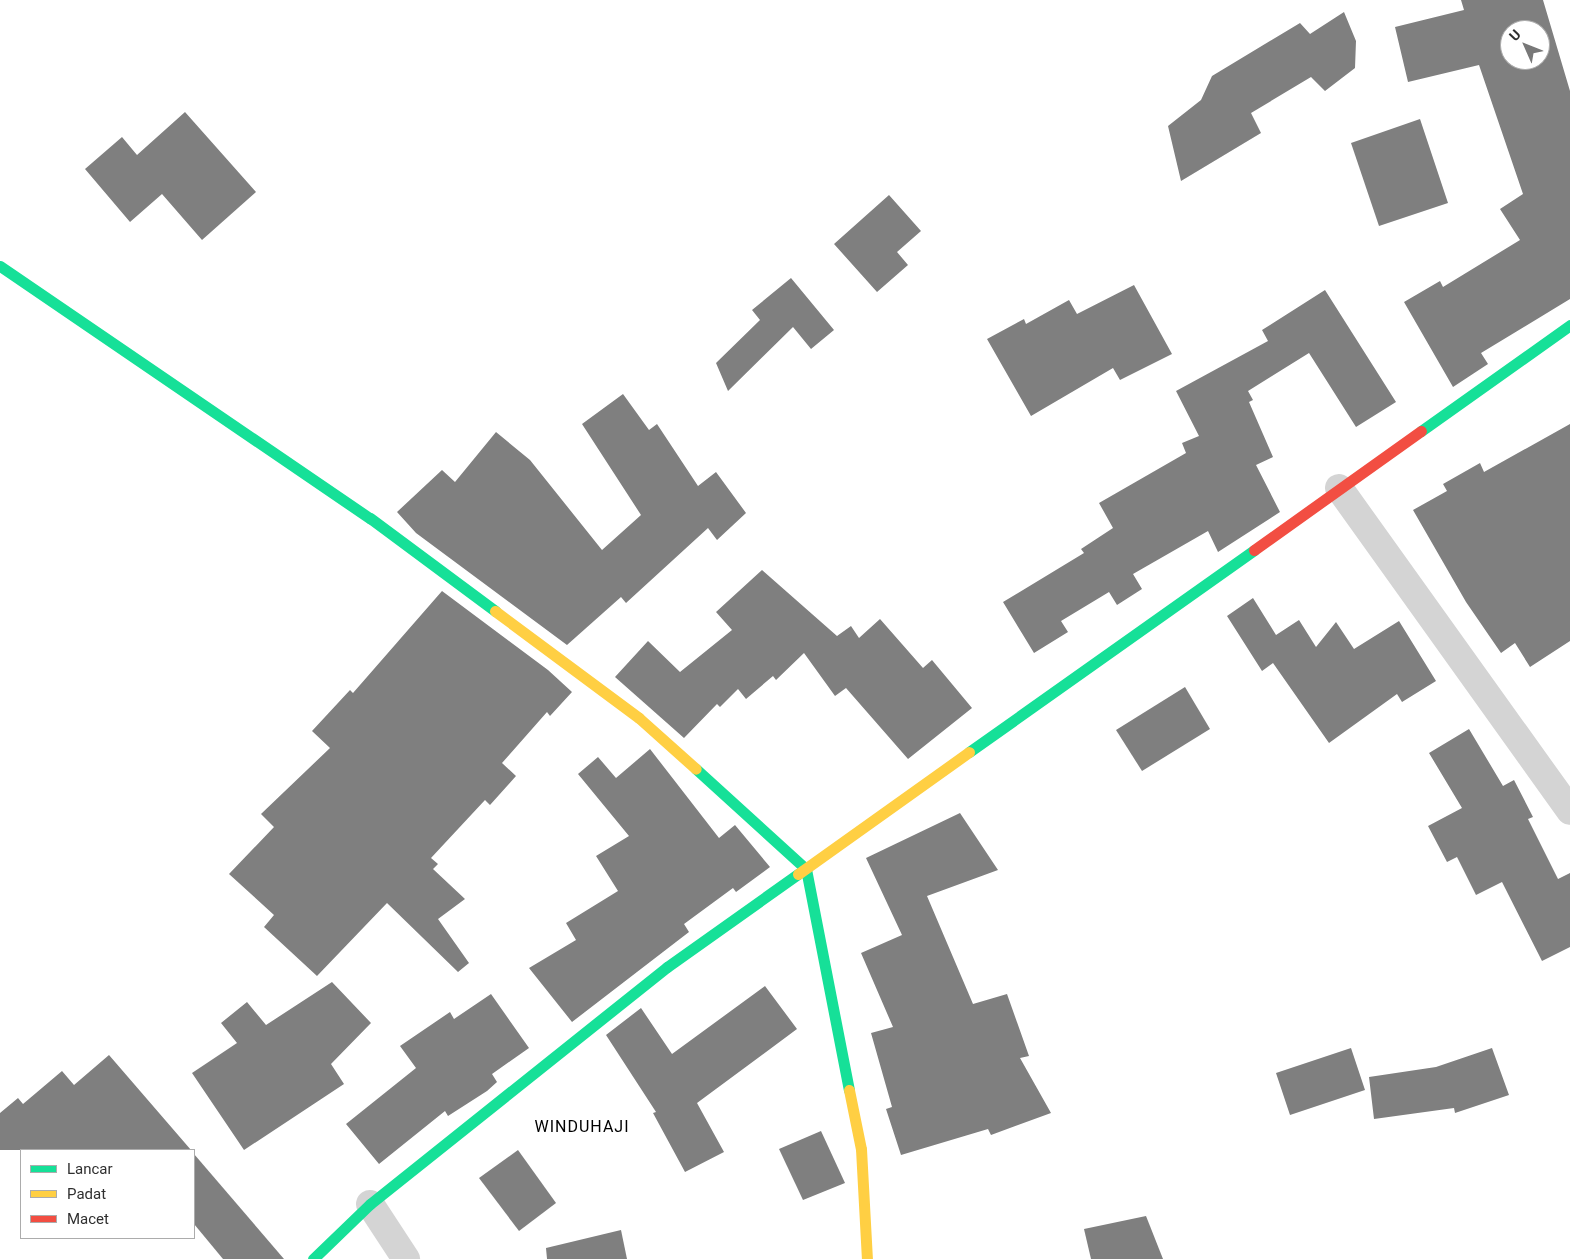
<!DOCTYPE html>
<html>
<head>
<meta charset="utf-8">
<style>
  body { margin:0 }
  #map { position:relative; width:1570px; height:1259px; overflow:hidden; background:#fff; font-family:Roboto,sans-serif }
  div>[style] { position:absolute }
  .building>* { inset:0; background:#7f7f7f }
  .street>* { height:28px; margin:-14px; padding:0 14px; transform-origin:14px; border-radius:14px; background:#d4d4d4 }
  .fast>* { height:11px; margin:-5.5px; padding:0 5.5px; transform-origin:5.5px; border-radius:5.5px; background:#16e098 }
  .slow>* { height:11px; margin:-5.5px; padding:0 5.5px; transform-origin:5.5px; border-radius:5.5px; background:#ffcf43 }
  .jam>* { height:11px; margin:-5.5px; padding:0 5.5px; transform-origin:5.5px; border-radius:5.5px; background:#f24e42 }
  span { translate:-50% -50%; white-space:nowrap; text-align:center; line-height:1.15; -webkit-text-stroke:5px #fff; paint-order:stroke }
  .quarter-label { font-size:16px; color:#000; letter-spacing:1px }
  .legend { position:absolute; left:20px; top:1149px; width:175px; height:90px; box-sizing:border-box; background:#fff; border:1px solid #acacac; margin:0; padding:6px 9px; list-style:none; font-size:15px; color:#2f2f2f }
  .legend li { display:flex; align-items:center; gap:10px; height:25px }
  .legend b { width:25px; border:1px solid #acacac }
  .north { position:absolute; left:1500px; top:20px; width:50px; height:50px; box-sizing:border-box; background:#fff; border:1px solid #acacac; border-radius:50%; rotate:314deg; font-size:14px; font-weight:700; line-height:20px; text-align:center; color:#2f2f2f }
  .north::after { content:''; display:block; margin:auto; width:18px; height:22px; background:#787878; clip-path:polygon(50% 0,100% 100%,50% 72%,0 100%) }
</style>
</head>
<body>
<div id="map">
  <div class="building">
    <i style="clip-path:polygon(evenodd,1461px 0,1543px 0,1570px 91px,1570px 299px,1481px 353px,1488px 364px,1453px 387px,1404px 302px,1440px 281px,1443px 287px,1520px 240px,1500px 209px,1523px 194px,1479px 65px,1408px 82px,1395px 27px,1464px 10px,1461px 0,1510px 30px,1540px 30px,1540px 60px,1510px 60px,1510px 30px)"></i>
    <i style="clip-path:polygon(1344px 12px,1356px 41px,1355px 68px,1325px 91px,1311px 77px,1251px 113px,1261px 133px,1181px 181px,1168px 126px,1201px 100px,1212px 76px,1300px 23px,1310px 34px)"></i>
    <i style="clip-path:polygon(185px 112px,256px 192px,202px 240px,162px 194px,130px 222px,85px 169px,122px 137px,137px 155px)"></i>
    <i style="clip-path:polygon(1420px 119px,1448px 203px,1379px 226px,1351px 143px)"></i>
    <i style="clip-path:polygon(889px 195px,921px 231px,897px 252px,908px 265px,877px 292px,834px 244px)"></i>
    <i style="clip-path:polygon(791px 278px,834px 330px,811px 349px,793px 327px,728px 391px,716px 363px,760px 320px,752px 310px)"></i>
    <i style="clip-path:polygon(1134px 285px,1172px 354px,1120px 380px,1113px 368px,1031px 416px,987px 339px,1024px 319px,1026px 324px,1069px 300px,1077px 314px)"></i>
    <i style="clip-path:polygon(1325px 290px,1396px 402px,1356px 427px,1309px 353px,1248px 391px,1253px 400px,1249px 402px,1273px 457px,1256px 465px,1280px 512px,1218px 552px,1208px 531px,1133px 574px,1142px 589px,1117px 605px,1109px 592px,1061px 621px,1068px 632px,1034px 653px,1003px 602px,1084px 553px,1081px 549px,1113px 528px,1099px 503px,1186px 453px,1182px 443px,1199px 436px,1176px 391px,1268px 341px,1262px 330px)"></i>
    <i style="clip-path:polygon(623px 394px,649px 430px,657px 424px,698px 486px,716px 472px,746px 513px,717px 540px,708px 528px,626px 603px,621px 597px,567px 645px,416px 533px,397px 512px,442px 470px,455px 482px,496px 432px,530px 460px,602px 550px,641px 515px,582px 424px)"></i>
    <i style="clip-path:polygon(1570px 424px,1570px 641px,1530px 667px,1515px 643px,1501px 653px,1466px 602px,1413px 510px,1447px 491px,1443px 484px,1480px 463px,1484px 472px)"></i>
    <i style="clip-path:polygon(762px 570px,837px 636px,851px 626px,859px 638px,880px 619px,923px 668px,932px 660px,972px 708px,908px 759px,846px 688px,835px 696px,804px 653px,776px 680px,773px 676px,746px 699px,738px 689px,720px 707px,717px 704px,684px 738px,615px 677px,648px 641px,680px 672px,732px 630px,716px 612px)"></i>
    <i style="clip-path:polygon(442px 591px,548px 670px,572px 692px,550px 716px,547px 712px,502px 763px,516px 776px,490px 805px,485px 800px,431px 858px,438px 864px,433px 869px,465px 899px,438px 919px,469px 963px,458px 972px,387px 903px,317px 976px,264px 927px,274px 915px,229px 874px,274px 827px,261px 814px,330px 748px,312px 731px,350px 690px,353px 693px)"></i>
    <i style="clip-path:polygon(1253px 598px,1276px 635px,1299px 620px,1316px 647px,1336px 622px,1354px 649px,1399px 621px,1436px 681px,1402px 702px,1397px 694px,1329px 743px,1273px 663px,1262px 671px,1227px 616px)"></i>
    <i style="clip-path:polygon(1185px 687px,1210px 729px,1142px 771px,1116px 730px)"></i>
    <i style="clip-path:polygon(1469px 729px,1503px 786px,1514px 780px,1533px 817px,1528px 819px,1558px 879px,1570px 873px,1570px 947px,1542px 961px,1502px 882px,1476px 895px,1457px 857px,1447px 862px,1428px 826px,1462px 808px,1429px 753px)"></i>
    <i style="clip-path:polygon(650px 749px,719px 838px,735px 825px,770px 867px,736px 892px,733px 888px,684px 924px,689px 932px,572px 1022px,529px 968px,576px 940px,566px 923px,618px 891px,596px 856px,629px 836px,578px 774px,598px 757px,616px 778px)"></i>
    <i style="clip-path:polygon(960px 813px,998px 870px,927px 896px,973px 1004px,1007px 994px,1029px 1056px,1020px 1058px,1051px 1113px,991px 1135px,988px 1129px,901px 1155px,886px 1109px,892px 1107px,871px 1033px,893px 1027px,861px 953px,902px 935px,866px 858px)"></i>
    <i style="clip-path:polygon(332px 982px,371px 1023px,331px 1064px,344px 1084px,244px 1150px,192px 1073px,237px 1043px,221px 1023px,247px 1002px,266px 1025px)"></i>
    <i style="clip-path:polygon(765px 986px,797px 1029px,697px 1103px,724px 1152px,685px 1172px,653px 1113px,656px 1112px,606px 1035px,641px 1008px,672px 1054px)"></i>
    <i style="clip-path:polygon(491px 994px,529px 1048px,492px 1074px,497px 1082px,487px 1091px,448px 1116px,445px 1111px,379px 1164px,346px 1124px,416px 1068px,400px 1046px,450px 1012px,454px 1019px)"></i>
    <i style="clip-path:polygon(1351px 1048px,1365px 1090px,1290px 1115px,1276px 1073px)"></i>
    <i style="clip-path:polygon(1492px 1048px,1509px 1095px,1455px 1113px,1454px 1108px,1374px 1119px,1369px 1077px,1436px 1067px)"></i>
    <i style="clip-path:polygon(109px 1055px,191px 1150px,0 1150px,0 1113px,18px 1098px,23px 1104px,62px 1071px,74px 1085px)"></i>
    <i style="clip-path:polygon(821px 1131px,845px 1183px,803px 1200px,779px 1149px)"></i>
    <i style="clip-path:polygon(518px 1150px,556px 1203px,519px 1231px,479px 1178px)"></i>
    <i style="clip-path:polygon(194px 1154px,284px 1259px,223px 1259px,194px 1224px)"></i>
    <i style="clip-path:polygon(1146px 1216px,1163px 1259px,1091px 1259px,1084px 1229px)"></i>
    <i style="clip-path:polygon(621px 1230px,627px 1259px,547px 1259px,546px 1248px)"></i>
  </div>
  <div class="street">
    <i style="left:1339px;top:488px;width:397px;rotate:54.4deg"></i>
    <i style="left:370px;top:1204px;width:66px;rotate:56.8deg"></i>
  </div>
  <div class="fast">
    <i style="left:0;top:266px;width:448px;rotate:34.3deg"></i>
    <i style="left:370px;top:518px;width:156px;rotate:36.6deg"></i>
    <i style="left:1421px;top:431px;width:183px;rotate:-35.4deg"></i>
    <i style="left:969px;top:752px;width:349px;rotate:-35.3deg"></i>
    <i style="left:696px;top:769px;width:149px;rotate:42.3deg"></i>
    <i style="left:806px;top:869px;width:225px;rotate:79deg"></i>
    <i style="left:313px;top:1259px;width:79px;rotate:-44deg"></i>
    <i style="left:370px;top:1204px;width:380px;rotate:-38.6deg"></i>
    <i style="left:667px;top:967px;width:161px;rotate:-35.4deg"></i>
  </div>
  <div class="slow">
    <i style="left:495px;top:611px;width:179px;rotate:36.6deg"></i>
    <i style="left:639px;top:718px;width:76px;rotate:41.8deg"></i>
    <i style="left:798px;top:874px;width:210px;rotate:-35.5deg"></i>
    <i style="left:849px;top:1090px;width:60px;rotate:78.5deg"></i>
    <i style="left:861px;top:1149px;width:110px;rotate:86.9deg"></i>
  </div>
  <div class="jam">
    <i style="left:1254px;top:550px;width:205px;rotate:-35.5deg"></i>
  </div>
  <div class="quarter-label">
    <span style="left:582px;top:1127px">WINDUHAJI</span>
  </div>
  <ul class="legend">
  <li><b style="height:6px;background:#16e098"></b>Lancar</li>
  <li><b style="height:6px;background:#ffcf43"></b>Padat</li>
  <li><b style="height:6px;background:#f24e42"></b>Macet</li>
  </ul>
  <div class="north">U</div>
</div>
</body>
</html>
